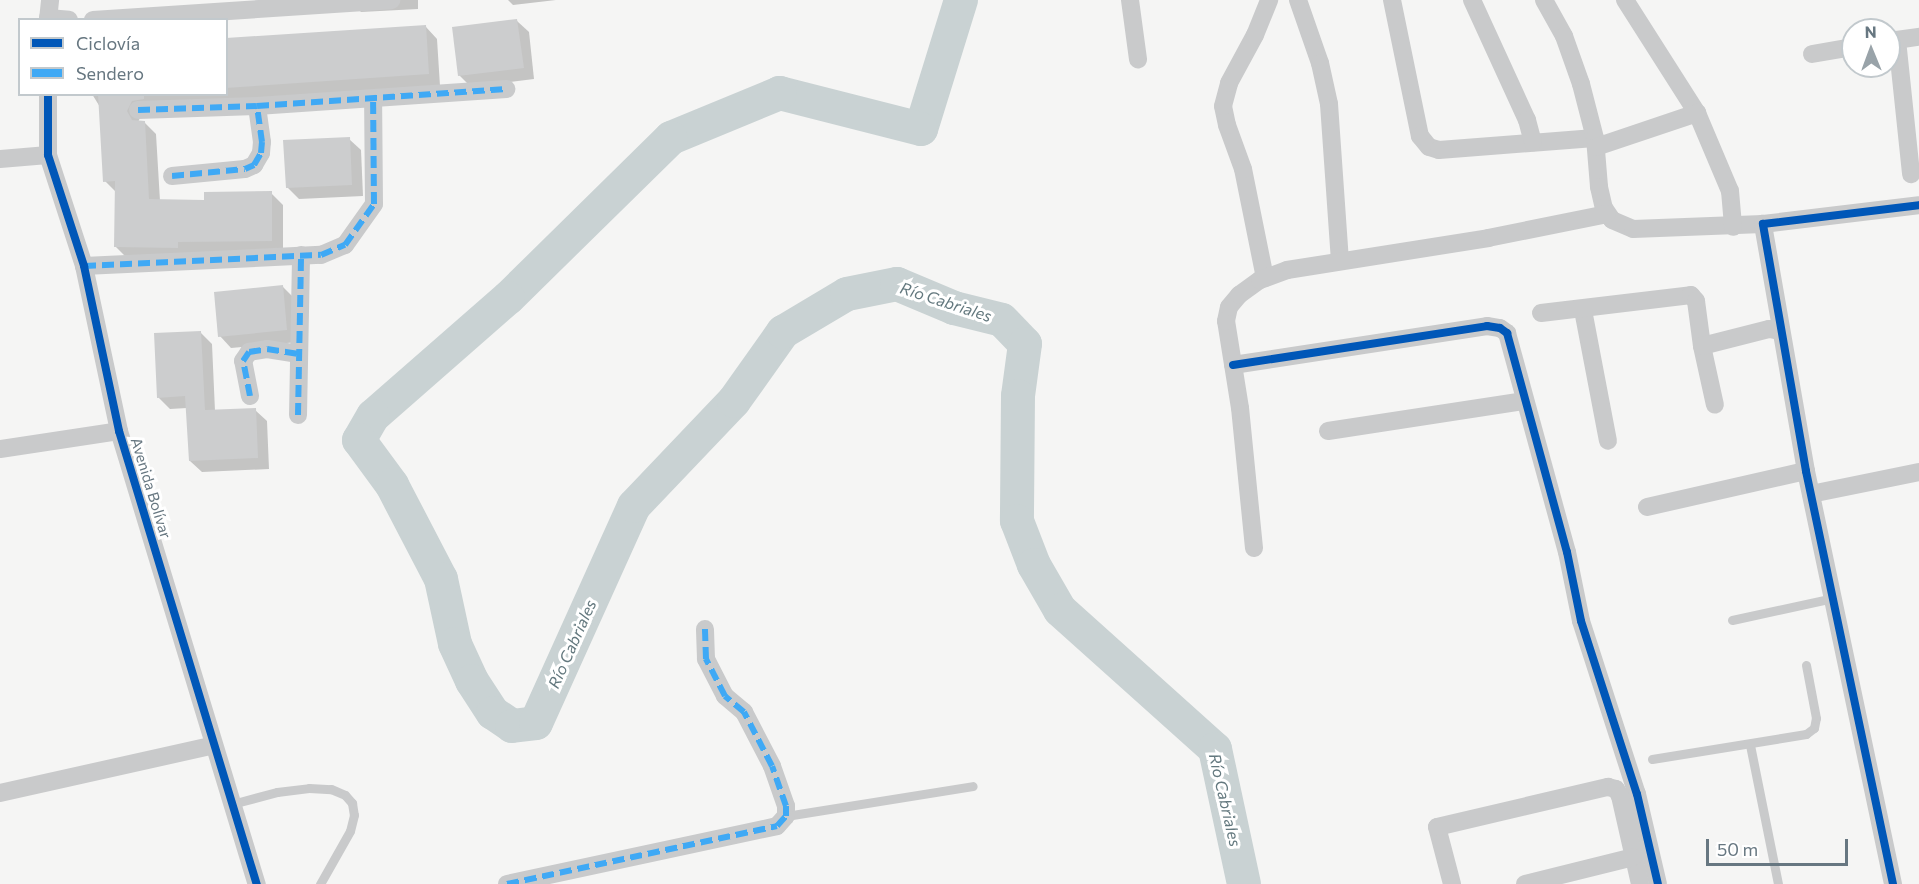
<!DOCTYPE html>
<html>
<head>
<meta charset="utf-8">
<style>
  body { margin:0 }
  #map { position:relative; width:1919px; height:884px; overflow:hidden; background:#f5f5f4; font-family:Commissioner,sans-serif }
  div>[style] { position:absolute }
  .shadow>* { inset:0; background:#0003 }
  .river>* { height:34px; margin:-17px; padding:0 17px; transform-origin:17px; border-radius:17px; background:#c9d2d3 }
  .building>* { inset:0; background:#cccdce }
  .service>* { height:9px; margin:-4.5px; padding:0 4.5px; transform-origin:4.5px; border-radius:4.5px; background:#c9cacb }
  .minor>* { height:18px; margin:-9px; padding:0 9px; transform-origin:9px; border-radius:9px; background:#c9cacb }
  .quiet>* { height:6px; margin-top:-3px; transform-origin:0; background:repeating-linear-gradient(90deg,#3fa9f5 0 12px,transparent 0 18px) }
  .cycleway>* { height:8px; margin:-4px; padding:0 4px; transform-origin:4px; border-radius:4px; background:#0057b8 }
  span { translate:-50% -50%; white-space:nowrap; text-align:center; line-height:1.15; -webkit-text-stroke:6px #fff; paint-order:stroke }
  .street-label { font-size:15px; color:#677781 }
  .water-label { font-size:16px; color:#63787e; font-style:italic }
  .legend { position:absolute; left:18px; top:18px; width:210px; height:78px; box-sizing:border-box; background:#fff; border:2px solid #c2c9cd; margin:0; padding:8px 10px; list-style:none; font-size:18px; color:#677781 }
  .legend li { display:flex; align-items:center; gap:12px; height:30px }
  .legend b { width:30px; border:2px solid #c2c9cd }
  .north { position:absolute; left:1841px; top:18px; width:60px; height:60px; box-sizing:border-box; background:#fff; border:2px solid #c2c9cd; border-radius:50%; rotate:359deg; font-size:16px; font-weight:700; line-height:24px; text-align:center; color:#677781 }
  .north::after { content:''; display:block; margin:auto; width:21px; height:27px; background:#99a3a9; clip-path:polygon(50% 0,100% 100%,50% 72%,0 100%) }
  .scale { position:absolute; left:1706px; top:839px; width:142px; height:27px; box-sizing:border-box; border:3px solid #677781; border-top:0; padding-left:8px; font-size:18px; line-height:21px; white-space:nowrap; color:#677781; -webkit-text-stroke:4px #fff; paint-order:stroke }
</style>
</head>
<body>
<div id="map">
  <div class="shadow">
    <i style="clip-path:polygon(350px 0,418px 0,418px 9px,361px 12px)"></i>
    <i style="clip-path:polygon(508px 0,556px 0,513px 5px)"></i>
    <i style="clip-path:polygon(517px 21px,529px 32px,534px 79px,471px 87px,459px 75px)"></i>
    <i style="clip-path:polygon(426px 27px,437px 39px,440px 86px,143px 112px,138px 122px,144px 122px,156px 134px,160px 201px,205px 202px,271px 193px,283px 205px,283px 252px,127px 258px,115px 246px,117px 193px,105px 181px,100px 107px,92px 94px,226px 94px,226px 41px)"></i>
    <i style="clip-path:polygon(349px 139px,361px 150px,363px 196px,299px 199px,287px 187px)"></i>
    <i style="clip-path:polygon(283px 287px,294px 298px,298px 342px,231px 348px,220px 336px)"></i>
    <i style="clip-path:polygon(200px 332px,212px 344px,215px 411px,255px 410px,267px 421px,269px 469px,202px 472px,190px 461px,187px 408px,170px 409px,158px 397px)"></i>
  </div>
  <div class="river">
    <i style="left:961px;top:0;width:135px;rotate:107.2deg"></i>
    <i style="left:921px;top:129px;width:146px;rotate:-165.7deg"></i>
    <i style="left:780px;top:93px;width:118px;rotate:157.6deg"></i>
    <i style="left:671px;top:138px;width:228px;rotate:135.5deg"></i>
    <i style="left:508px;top:298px;width:179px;rotate:138.8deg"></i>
    <i style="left:373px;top:416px;width:28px;rotate:120deg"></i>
    <i style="left:359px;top:440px;width:56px;rotate:53.7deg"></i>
    <i style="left:392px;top:485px;width:106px;rotate:62.5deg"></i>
    <i style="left:441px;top:579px;width:66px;rotate:77.8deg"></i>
    <i style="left:455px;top:644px;width:41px;rotate:65.3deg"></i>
    <i style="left:472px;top:681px;width:38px;rotate:57deg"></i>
    <i style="left:493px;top:713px;width:23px;rotate:34deg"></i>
    <i style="left:512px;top:726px;width:24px;rotate:-7deg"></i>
    <i style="left:536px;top:723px;width:238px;rotate:-65.7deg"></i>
    <i style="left:634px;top:506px;width:145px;rotate:-46.4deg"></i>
    <i style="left:734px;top:401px;width:85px;rotate:-54.6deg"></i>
    <i style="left:783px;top:332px;width:74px;rotate:-30.7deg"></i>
    <i style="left:847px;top:294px;width:51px;rotate:-11.3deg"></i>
    <i style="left:897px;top:284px;width:62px;rotate:22.8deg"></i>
    <i style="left:954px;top:308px;width:49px;rotate:14deg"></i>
    <i style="left:1002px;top:320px;width:33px;rotate:46deg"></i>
    <i style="left:1025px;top:344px;width:52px;rotate:97.7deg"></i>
    <i style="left:1018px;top:396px;width:125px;rotate:90.5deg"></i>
    <i style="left:1017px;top:521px;width:47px;rotate:68.9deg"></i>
    <i style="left:1034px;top:565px;width:52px;rotate:60deg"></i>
    <i style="left:1060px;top:610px;width:208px;rotate:41.9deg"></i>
    <i style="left:1215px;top:749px;width:138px;rotate:77.9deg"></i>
  </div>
  <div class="building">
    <i style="clip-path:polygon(517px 19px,524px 68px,458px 76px,452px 27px)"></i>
    <i style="clip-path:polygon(426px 25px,429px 74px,226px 88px,226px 38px)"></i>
    <i style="clip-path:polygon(98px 94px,144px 94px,144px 99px,132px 101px,127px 111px,132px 120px,145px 121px,149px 199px,204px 200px,204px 192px,272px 191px,272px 241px,178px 242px,178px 248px,114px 247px,115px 181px,103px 182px)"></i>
    <i style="clip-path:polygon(350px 137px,352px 185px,286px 188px,283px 140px)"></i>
    <i style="clip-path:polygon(283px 285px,287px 330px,218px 337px,214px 292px)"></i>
    <i style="clip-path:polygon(201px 331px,205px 410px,256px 408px,258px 458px,189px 461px,185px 396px,157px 398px,154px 333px)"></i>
  </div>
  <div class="service">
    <i style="left:1732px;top:620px;width:103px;rotate:-12.3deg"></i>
    <i style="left:1750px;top:745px;width:142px;rotate:78.6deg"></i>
    <i style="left:1652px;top:759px;width:156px;rotate:-9.2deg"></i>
    <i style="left:1806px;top:734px;width:10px;rotate:-37deg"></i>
    <i style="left:1814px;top:728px;width:10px;rotate:-79deg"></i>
    <i style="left:1816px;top:718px;width:54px;rotate:-100.7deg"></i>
    <i style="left:232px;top:804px;width:47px;rotate:-14.9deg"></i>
    <i style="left:277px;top:792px;width:32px;rotate:-7deg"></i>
    <i style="left:309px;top:788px;width:22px;rotate:3deg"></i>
    <i style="left:331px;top:789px;width:15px;rotate:23deg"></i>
    <i style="left:345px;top:795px;width:11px;rotate:49deg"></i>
    <i style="left:352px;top:803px;width:12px;rotate:81deg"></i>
    <i style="left:354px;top:815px;width:16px;rotate:104deg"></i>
    <i style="left:350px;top:831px;width:61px;rotate:119.5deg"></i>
    <i style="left:786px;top:816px;width:189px;rotate:-9.1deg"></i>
  </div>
  <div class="minor">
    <i style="left:1130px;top:0;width:60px;rotate:82.3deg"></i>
    <i style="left:1298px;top:0;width:67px;rotate:70.8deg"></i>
    <i style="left:1320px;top:63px;width:42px;rotate:77.6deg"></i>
    <i style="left:1329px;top:104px;width:157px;rotate:86deg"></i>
    <i style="left:1392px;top:0;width:139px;rotate:78.4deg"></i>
    <i style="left:1420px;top:136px;width:14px;rotate:51deg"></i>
    <i style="left:1429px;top:147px;width:10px;rotate:17deg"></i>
    <i style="left:1439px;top:150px;width:156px;rotate:-4.4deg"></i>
    <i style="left:1472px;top:0;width:132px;rotate:65.4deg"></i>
    <i style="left:1527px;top:120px;width:23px;rotate:75deg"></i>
    <i style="left:1544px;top:0;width:41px;rotate:60.9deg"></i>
    <i style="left:1564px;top:36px;width:51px;rotate:70.5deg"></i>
    <i style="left:1581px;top:84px;width:56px;rotate:75.5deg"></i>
    <i style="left:1595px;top:138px;width:49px;rotate:85.3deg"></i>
    <i style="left:1599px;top:187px;width:22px;rotate:77deg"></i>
    <i style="left:1604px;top:208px;width:14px;rotate:56deg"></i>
    <i style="left:1612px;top:220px;width:23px;rotate:23deg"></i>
    <i style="left:1633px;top:229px;width:130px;rotate:-2.2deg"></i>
    <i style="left:1625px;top:0;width:134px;rotate:57.5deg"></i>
    <i style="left:1697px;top:113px;width:85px;rotate:67.1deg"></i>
    <i style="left:1730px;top:191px;width:36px;rotate:85deg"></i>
    <i style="left:48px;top:18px;width:21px;rotate:5deg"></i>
    <i style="left:48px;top:20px;width:20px;rotate:-84deg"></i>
    <i style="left:93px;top:20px;width:299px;rotate:-3.8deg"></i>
    <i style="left:1897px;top:40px;width:135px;rotate:84deg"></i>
    <i style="left:1889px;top:41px;width:30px;rotate:-8deg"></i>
    <i style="left:1812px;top:54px;width:42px;rotate:-9.7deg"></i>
    <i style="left:48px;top:94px;width:61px;rotate:90deg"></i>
    <i style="left:48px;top:155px;width:117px;rotate:72deg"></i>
    <i style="left:84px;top:266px;width:169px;rotate:78deg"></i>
    <i style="left:119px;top:431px;width:474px;rotate:73.1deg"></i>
    <i style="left:138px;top:110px;width:119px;rotate:-1.9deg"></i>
    <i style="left:257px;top:106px;width:250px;rotate:-3.9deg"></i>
    <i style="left:1596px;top:147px;width:107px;rotate:-18.6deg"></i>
    <i style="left:0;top:159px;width:48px;rotate:-4.8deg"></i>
    <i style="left:172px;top:176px;width:73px;rotate:-5.5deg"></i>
    <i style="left:245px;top:169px;width:10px;rotate:-24deg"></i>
    <i style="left:254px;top:165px;width:14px;rotate:-60deg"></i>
    <i style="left:261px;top:153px;width:11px;rotate:-85deg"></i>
    <i style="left:262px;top:142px;width:36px;rotate:-98deg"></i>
    <i style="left:84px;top:266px;width:237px;rotate:-2.7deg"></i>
    <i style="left:321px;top:255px;width:26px;rotate:-23deg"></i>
    <i style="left:345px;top:245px;width:50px;rotate:-54.7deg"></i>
    <i style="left:374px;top:204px;width:105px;rotate:-90.5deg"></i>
    <i style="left:1265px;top:278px;width:111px;rotate:-101.4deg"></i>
    <i style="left:1243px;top:169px;width:47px;rotate:-110deg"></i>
    <i style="left:1227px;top:125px;width:19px;rotate:-102deg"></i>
    <i style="left:1223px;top:106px;width:24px;rotate:-75deg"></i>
    <i style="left:1229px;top:83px;width:55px;rotate:-61.6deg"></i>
    <i style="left:1255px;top:35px;width:38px;rotate:-68deg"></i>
    <i style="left:1583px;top:310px;width:133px;rotate:79.2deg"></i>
    <i style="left:1541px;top:313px;width:151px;rotate:-6.8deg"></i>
    <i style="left:1691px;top:295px;width:8px;rotate:50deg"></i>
    <i style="left:1696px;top:301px;width:45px;rotate:82.4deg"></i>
    <i style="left:1702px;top:346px;width:60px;rotate:77.6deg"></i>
    <i style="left:1702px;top:346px;width:69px;rotate:-14.2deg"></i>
    <i style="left:1769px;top:329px;width:11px;rotate:10deg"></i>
    <i style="left:1233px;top:365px;width:257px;rotate:-8.7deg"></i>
    <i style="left:1487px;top:326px;width:13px;rotate:9deg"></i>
    <i style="left:1500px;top:328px;width:9px;rotate:36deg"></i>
    <i style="left:1507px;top:333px;width:227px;rotate:74.7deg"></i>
    <i style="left:1567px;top:552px;width:70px;rotate:78.5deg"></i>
    <i style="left:1581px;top:621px;width:182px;rotate:72.1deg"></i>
    <i style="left:1637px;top:794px;width:92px;rotate:76.9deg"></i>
    <i style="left:250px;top:396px;width:36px;rotate:-101deg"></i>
    <i style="left:243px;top:361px;width:11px;rotate:-56deg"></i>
    <i style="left:249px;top:352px;width:18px;rotate:-9deg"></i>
    <i style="left:267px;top:349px;width:32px;rotate:9deg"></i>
    <i style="left:298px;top:415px;width:160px;rotate:-88.9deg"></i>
    <i style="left:1328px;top:431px;width:199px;rotate:-8.7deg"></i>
    <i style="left:0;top:449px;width:120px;rotate:-8.6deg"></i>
    <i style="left:1811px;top:494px;width:110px;rotate:-11.5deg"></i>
    <i style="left:1647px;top:507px;width:163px;rotate:-12.8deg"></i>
    <i style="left:1254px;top:548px;width:141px;rotate:-95.7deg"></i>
    <i style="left:1240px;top:408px;width:88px;rotate:-99.1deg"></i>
    <i style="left:1226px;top:321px;width:14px;rotate:-78deg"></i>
    <i style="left:1229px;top:307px;width:16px;rotate:-50deg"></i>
    <i style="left:1239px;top:295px;width:26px;rotate:-36deg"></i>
    <i style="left:1260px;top:280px;width:29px;rotate:-20deg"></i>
    <i style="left:1287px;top:270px;width:204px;rotate:-9deg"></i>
    <i style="left:1488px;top:238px;width:121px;rotate:-11.4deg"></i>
    <i style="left:0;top:793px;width:219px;rotate:-12.6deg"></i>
    <i style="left:507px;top:884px;width:276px;rotate:-12.1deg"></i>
    <i style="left:777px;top:826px;width:13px;rotate:-48deg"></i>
    <i style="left:786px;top:816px;width:10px;rotate:-90deg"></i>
    <i style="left:786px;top:806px;width:42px;rotate:-109.3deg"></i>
    <i style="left:772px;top:766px;width:61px;rotate:-117.4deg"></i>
    <i style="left:744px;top:712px;width:25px;rotate:-140deg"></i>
    <i style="left:725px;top:696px;width:42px;rotate:-117.2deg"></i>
    <i style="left:706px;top:659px;width:30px;rotate:-92deg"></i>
    <i style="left:1452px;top:884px;width:59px;rotate:-104.7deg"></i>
    <i style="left:1437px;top:827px;width:176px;rotate:-13.2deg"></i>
    <i style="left:1608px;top:787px;width:8px;rotate:14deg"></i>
    <i style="left:1616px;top:789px;width:8px;rotate:60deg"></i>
    <i style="left:1620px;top:796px;width:90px;rotate:77.2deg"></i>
    <i style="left:1525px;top:884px;width:111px;rotate:-14deg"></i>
    <i style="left:1893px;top:884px;width:422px;rotate:-101.9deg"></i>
    <i style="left:1806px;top:471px;width:251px;rotate:-99.9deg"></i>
    <i style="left:1763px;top:224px;width:157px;rotate:-6.9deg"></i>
  </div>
  <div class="quiet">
    <i style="left:138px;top:110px;width:119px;rotate:-1.9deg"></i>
    <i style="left:257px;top:106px;width:250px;rotate:-3.9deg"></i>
    <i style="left:172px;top:176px;width:73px;rotate:-5.5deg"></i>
    <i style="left:245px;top:169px;width:10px;rotate:-24deg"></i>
    <i style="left:254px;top:165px;width:14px;rotate:-60deg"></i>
    <i style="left:261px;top:153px;width:11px;rotate:-85deg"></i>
    <i style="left:262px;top:142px;width:36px;rotate:-98deg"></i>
    <i style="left:84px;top:266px;width:237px;rotate:-2.7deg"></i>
    <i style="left:321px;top:255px;width:26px;rotate:-23deg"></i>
    <i style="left:345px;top:245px;width:50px;rotate:-54.7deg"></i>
    <i style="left:374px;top:204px;width:105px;rotate:-90.5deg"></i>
    <i style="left:250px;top:396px;width:36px;rotate:-101deg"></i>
    <i style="left:243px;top:361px;width:11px;rotate:-56deg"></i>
    <i style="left:249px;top:352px;width:18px;rotate:-9deg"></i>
    <i style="left:267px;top:349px;width:32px;rotate:9deg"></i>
    <i style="left:298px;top:415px;width:160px;rotate:-88.9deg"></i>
    <i style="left:507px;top:884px;width:276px;rotate:-12.1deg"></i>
    <i style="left:777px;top:826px;width:13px;rotate:-48deg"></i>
    <i style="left:786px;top:816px;width:10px;rotate:-90deg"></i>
    <i style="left:786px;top:806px;width:42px;rotate:-109.3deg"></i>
    <i style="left:772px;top:766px;width:61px;rotate:-117.4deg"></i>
    <i style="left:744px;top:712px;width:25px;rotate:-140deg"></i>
    <i style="left:725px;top:696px;width:42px;rotate:-117.2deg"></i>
    <i style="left:706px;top:659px;width:30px;rotate:-92deg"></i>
  </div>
  <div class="cycleway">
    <i style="left:48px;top:94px;width:61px;rotate:90deg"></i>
    <i style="left:48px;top:155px;width:117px;rotate:72deg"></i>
    <i style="left:84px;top:266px;width:169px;rotate:78deg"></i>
    <i style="left:119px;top:431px;width:474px;rotate:73.1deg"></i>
    <i style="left:1233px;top:365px;width:257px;rotate:-8.7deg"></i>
    <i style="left:1487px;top:326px;width:13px;rotate:9deg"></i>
    <i style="left:1500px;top:328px;width:9px;rotate:36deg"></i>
    <i style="left:1507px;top:333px;width:227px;rotate:74.7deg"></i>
    <i style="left:1567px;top:552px;width:70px;rotate:78.5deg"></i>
    <i style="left:1581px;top:621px;width:182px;rotate:72.1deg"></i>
    <i style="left:1637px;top:794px;width:92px;rotate:76.9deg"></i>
    <i style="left:1893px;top:884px;width:422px;rotate:-101.9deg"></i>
    <i style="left:1806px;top:471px;width:251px;rotate:-99.9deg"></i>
    <i style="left:1763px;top:224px;width:157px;rotate:-6.9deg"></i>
  </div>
  <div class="street-label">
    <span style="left:151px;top:488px;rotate:73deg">Avenida Bolívar</span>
  </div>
  <div class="water-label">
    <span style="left:946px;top:302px;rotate:18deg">Río Cabriales</span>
    <span style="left:572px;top:644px;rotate:-66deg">Río Cabriales</span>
    <span style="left:1225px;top:800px;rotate:77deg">Río Cabriales</span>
  </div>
  <ul class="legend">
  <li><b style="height:8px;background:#0057b8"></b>Ciclovía</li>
  <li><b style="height:8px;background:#3fa9f5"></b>Sendero</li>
  </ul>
  <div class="north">N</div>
  <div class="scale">50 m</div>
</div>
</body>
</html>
